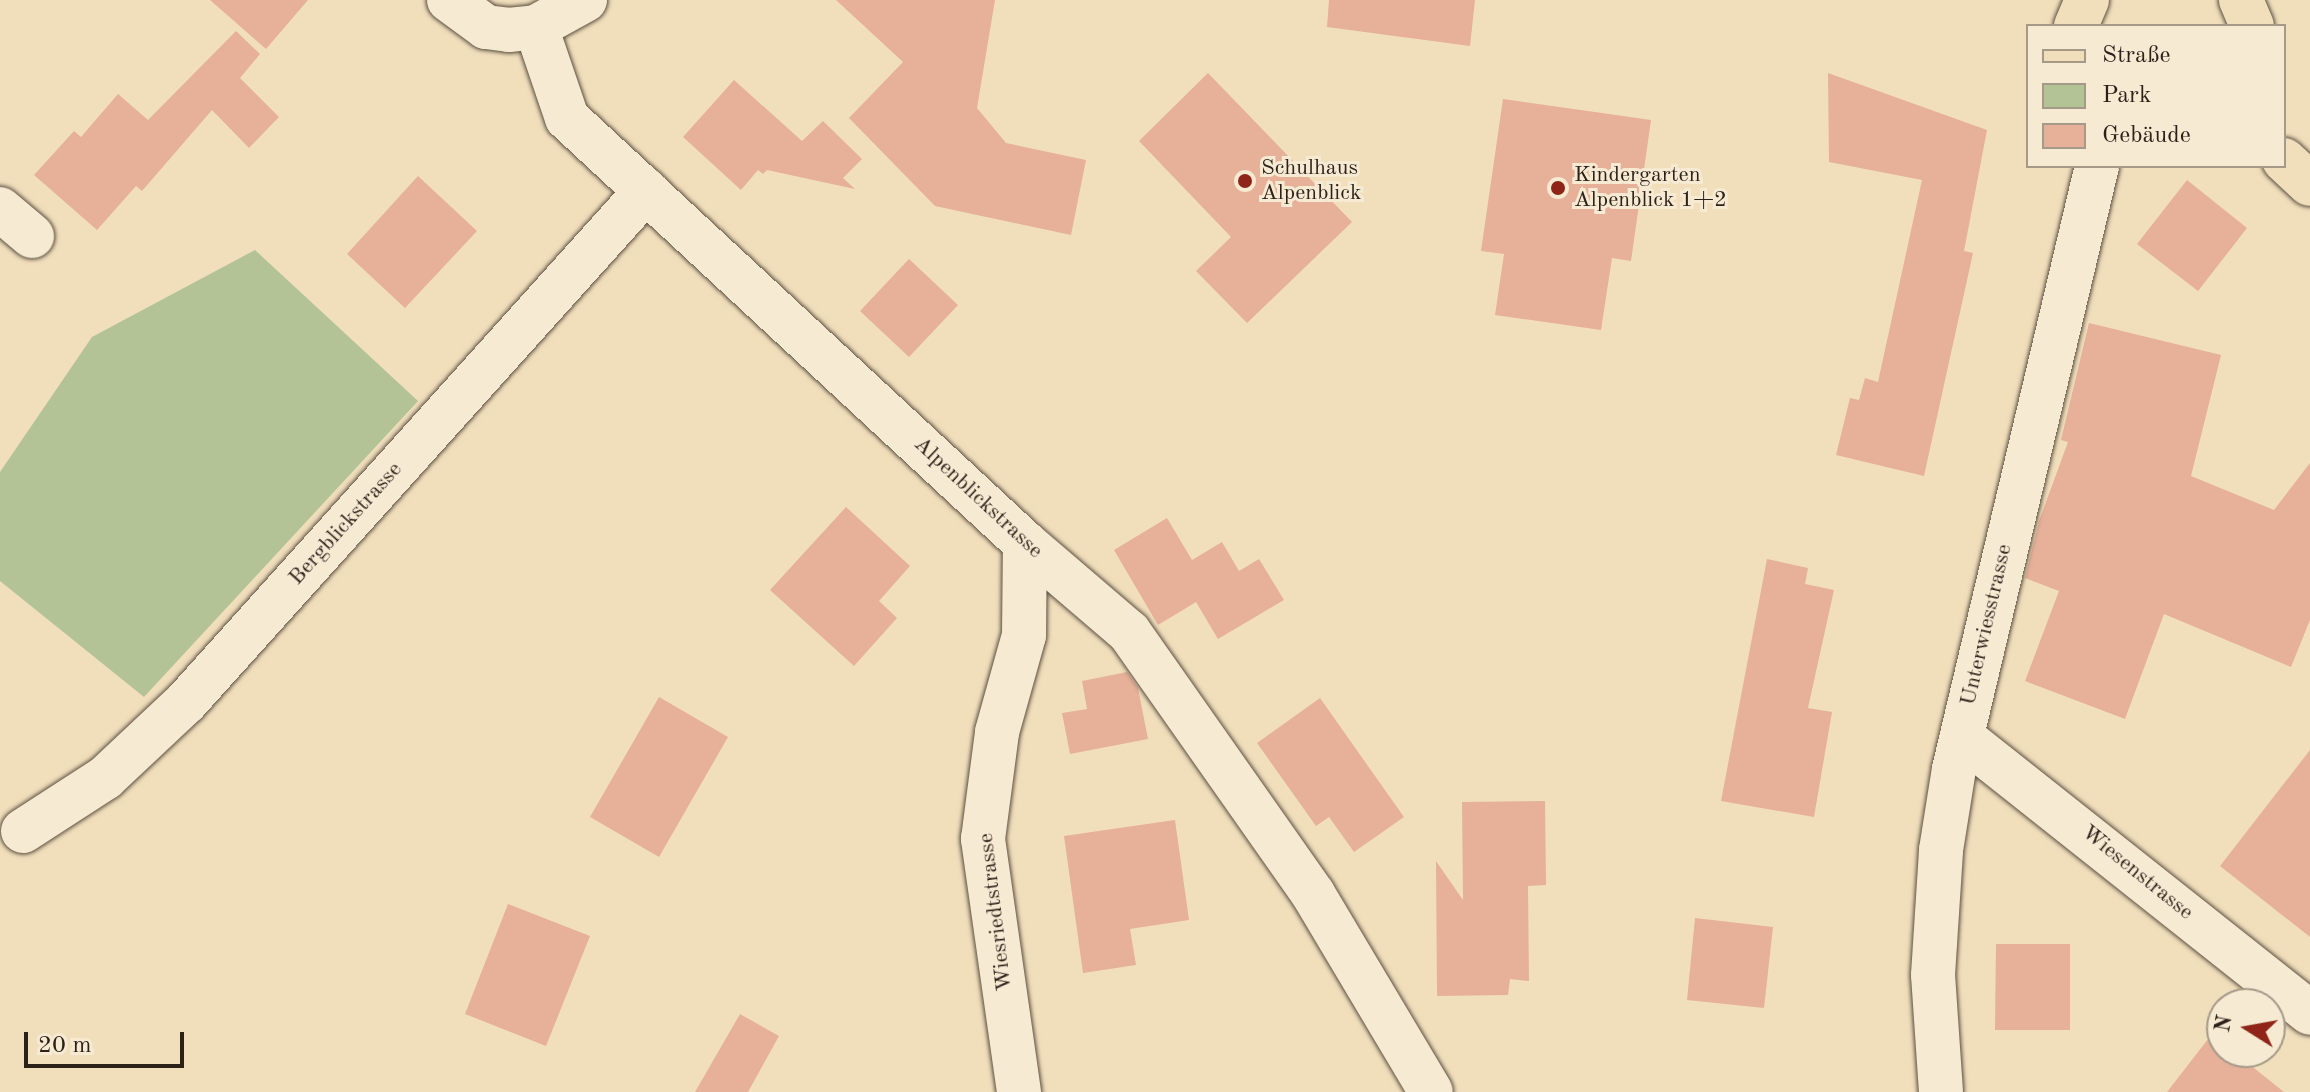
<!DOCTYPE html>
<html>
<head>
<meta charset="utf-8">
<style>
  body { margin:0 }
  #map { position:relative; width:2310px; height:1092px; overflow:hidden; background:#f1dfbc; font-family:"Old Standard TT",serif }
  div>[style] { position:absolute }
  .green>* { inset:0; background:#b3c396 }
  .building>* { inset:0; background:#e6b099 }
  .roads { filter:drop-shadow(0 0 2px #5d5041) drop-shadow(0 0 2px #5d5041) }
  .street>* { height:44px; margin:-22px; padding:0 22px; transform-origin:22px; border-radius:22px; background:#f6ead3 }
  .primary>* { height:44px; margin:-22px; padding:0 22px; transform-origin:22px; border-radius:22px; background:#f1dfbc }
  .dots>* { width:22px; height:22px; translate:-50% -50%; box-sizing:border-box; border:4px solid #f6ead3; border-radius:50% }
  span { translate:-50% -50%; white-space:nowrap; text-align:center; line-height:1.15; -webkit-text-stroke:6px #f6ead3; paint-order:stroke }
  .poi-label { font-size:22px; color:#2c2118 }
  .left { translate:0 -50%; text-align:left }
  .street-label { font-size:22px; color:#2c2118 }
  .legend { position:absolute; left:2026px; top:24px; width:260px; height:144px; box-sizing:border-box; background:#f6ead3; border:2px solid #a59a88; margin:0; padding:10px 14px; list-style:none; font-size:24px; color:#2c2118 }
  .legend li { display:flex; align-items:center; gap:16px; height:40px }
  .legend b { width:40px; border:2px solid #a59a88 }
  .north { position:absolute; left:2206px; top:988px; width:80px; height:80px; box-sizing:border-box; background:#f6ead3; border:2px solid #a59a88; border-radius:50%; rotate:281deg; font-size:22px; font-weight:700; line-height:32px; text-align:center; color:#2c2118 }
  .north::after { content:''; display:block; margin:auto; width:28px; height:36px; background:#8f2418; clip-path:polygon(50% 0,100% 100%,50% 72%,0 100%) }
  .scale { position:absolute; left:24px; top:1032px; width:160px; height:36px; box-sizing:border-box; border:4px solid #2c2118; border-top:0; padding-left:10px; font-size:24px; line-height:28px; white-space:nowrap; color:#2c2118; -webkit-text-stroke:6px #f6ead3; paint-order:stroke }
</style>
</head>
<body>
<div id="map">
  <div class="green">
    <i style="clip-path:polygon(255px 250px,418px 401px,144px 697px,0 581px,0 472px,92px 337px)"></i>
  </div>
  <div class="building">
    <i style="clip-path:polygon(210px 0,308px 0,266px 49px)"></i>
    <i style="clip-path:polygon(836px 0,995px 0,977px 108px,1006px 143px,1086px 160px,1071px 235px,935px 206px,849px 118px,903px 62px)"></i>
    <i style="clip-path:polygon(1329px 0,1475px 0,1470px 46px,1327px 27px)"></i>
    <i style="clip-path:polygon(236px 31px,260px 54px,240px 78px,279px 117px,249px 148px,212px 110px,142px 191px,136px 186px,97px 230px,34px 175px,74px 131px,81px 137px,118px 94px,148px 120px)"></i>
    <i style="clip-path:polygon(1208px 73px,1352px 222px,1247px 323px,1196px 271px,1231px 237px,1139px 141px)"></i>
    <i style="clip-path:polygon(1828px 73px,1987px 130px,1964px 251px,1973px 253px,1924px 476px,1836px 455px,1850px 398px,1859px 400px,1865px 378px,1878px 382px,1922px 180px,1829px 162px)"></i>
    <i style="clip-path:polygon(734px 80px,802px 141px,823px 121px,862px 159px,843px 178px,855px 189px,767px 170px,763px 174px,758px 170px,741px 190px,683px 137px)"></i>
    <i style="clip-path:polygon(1503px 99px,1651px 120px,1631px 261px,1612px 258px,1601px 330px,1495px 315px,1504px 254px,1481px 251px)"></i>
    <i style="clip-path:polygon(418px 176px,477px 231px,405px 308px,347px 254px)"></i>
    <i style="clip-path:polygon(2187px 180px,2247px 228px,2198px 291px,2137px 244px)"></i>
    <i style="clip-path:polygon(909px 259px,958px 305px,909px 357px,860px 311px)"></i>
    <i style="clip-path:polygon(2089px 323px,2221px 355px,2191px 476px,2274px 510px,2310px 463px,2310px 620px,2291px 667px,2164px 614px,2125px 719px,2025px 681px,2059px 591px,2025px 578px,2039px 521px,2068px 442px,2061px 440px)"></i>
    <i style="clip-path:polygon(846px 507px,910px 566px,879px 601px,897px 618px,854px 666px,770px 590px)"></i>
    <i style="clip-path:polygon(1167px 518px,1192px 560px,1222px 542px,1239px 571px,1259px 559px,1284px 600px,1218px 639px,1196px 602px,1158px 625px,1114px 550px)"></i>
    <i style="clip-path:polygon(1767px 559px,1808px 568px,1805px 584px,1834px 590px,1808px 708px,1832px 712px,1814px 817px,1721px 801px)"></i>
    <i style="clip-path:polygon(1127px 672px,1138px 688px,1148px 739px,1070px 754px,1062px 713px,1087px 709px,1082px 681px)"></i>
    <i style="clip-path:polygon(659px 697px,728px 737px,659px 857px,590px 817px)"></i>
    <i style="clip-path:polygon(1320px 698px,1404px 817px,1354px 852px,1329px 817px,1316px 826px,1257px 743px)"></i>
    <i style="clip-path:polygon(2310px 750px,2310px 937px,2220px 866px)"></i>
    <i style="clip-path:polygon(1545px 801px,1546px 885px,1528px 886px,1529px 981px,1510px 979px,1508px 995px,1437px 996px,1436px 861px,1463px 900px,1462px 802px)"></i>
    <i style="clip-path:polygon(1175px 820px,1189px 920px,1130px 929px,1136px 965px,1083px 973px,1064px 836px)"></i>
    <i style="clip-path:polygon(508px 904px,590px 936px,546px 1046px,465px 1014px)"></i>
    <i style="clip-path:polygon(1695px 918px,1773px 927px,1764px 1008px,1687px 1000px)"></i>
    <i style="clip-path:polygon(1996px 944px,2070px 944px,2070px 1030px,1995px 1030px)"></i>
    <i style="clip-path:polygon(740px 1014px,779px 1036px,748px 1092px,695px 1092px)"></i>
    <i style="clip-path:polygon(2212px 1034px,2222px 1042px,2222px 1052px,2234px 1052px,2284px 1092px,2167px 1092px)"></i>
  </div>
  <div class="roads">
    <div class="street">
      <i style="left:449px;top:0;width:46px;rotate:36.1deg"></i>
      <i style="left:486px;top:27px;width:23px;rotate:7deg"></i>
      <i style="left:509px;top:30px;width:27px;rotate:-6deg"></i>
      <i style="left:536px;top:27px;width:56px;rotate:-28.9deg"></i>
      <i style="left:536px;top:27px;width:96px;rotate:71.2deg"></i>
      <i style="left:567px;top:118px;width:625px;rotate:42.86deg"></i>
      <i style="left:1025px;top:543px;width:137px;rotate:40.6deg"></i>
      <i style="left:1129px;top:632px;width:320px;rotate:54.9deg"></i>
      <i style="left:1313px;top:894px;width:230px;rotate:59.2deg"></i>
      <i style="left:0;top:209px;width:42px;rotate:40.2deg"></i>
      <i style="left:1962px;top:737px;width:444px;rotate:38.4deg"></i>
      <i style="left:23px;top:831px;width:98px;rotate:-32.9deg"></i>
      <i style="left:105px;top:778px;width:111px;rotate:-43.2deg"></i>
      <i style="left:186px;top:702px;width:688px;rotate:-48.01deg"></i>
      <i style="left:1019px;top:1092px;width:256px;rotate:-98.1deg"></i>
      <i style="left:983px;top:839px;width:108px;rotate:-82.5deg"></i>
      <i style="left:997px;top:732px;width:101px;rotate:-74.4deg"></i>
      <i style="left:1024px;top:635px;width:92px;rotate:-89.4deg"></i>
      <i style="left:1941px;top:1092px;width:117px;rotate:-93.9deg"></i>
      <i style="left:1933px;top:975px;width:125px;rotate:-86.3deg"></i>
      <i style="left:1941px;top:850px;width:82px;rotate:-80.9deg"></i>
      <i style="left:1954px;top:769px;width:620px;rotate:-76.66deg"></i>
    </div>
    <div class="primary">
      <i style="left:2241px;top:0;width:28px;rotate:67deg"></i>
      <i style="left:2076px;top:26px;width:28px;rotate:-67deg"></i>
      <i style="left:2284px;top:160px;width:35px;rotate:43deg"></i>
    </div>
  </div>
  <div class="dots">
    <i style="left:1245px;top:181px;background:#8f2418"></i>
    <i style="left:1558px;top:188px;background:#8f2418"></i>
  </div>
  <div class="poi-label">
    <span class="left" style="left:1261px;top:181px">Schulhaus<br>Alpenblick</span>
    <span class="left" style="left:1574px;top:188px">Kindergarten<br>Alpenblick 1+2</span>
  </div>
  <div class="street-label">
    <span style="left:978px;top:498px;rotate:43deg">Alpenblickstrasse</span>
    <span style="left:346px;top:524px;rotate:-48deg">Bergblickstrasse</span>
    <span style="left:1987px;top:625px;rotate:-77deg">Unterwiesstrasse</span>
    <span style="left:2137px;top:873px;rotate:39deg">Wiesenstrasse</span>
    <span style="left:996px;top:912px;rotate:-97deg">Wiesriedtstrasse</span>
  </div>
  <ul class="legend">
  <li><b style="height:10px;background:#f1dfbc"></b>Straße</li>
  <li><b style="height:22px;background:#b3c396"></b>Park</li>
  <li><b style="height:22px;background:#e6b099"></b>Gebäude</li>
  </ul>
  <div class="north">N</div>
  <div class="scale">20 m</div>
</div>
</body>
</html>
